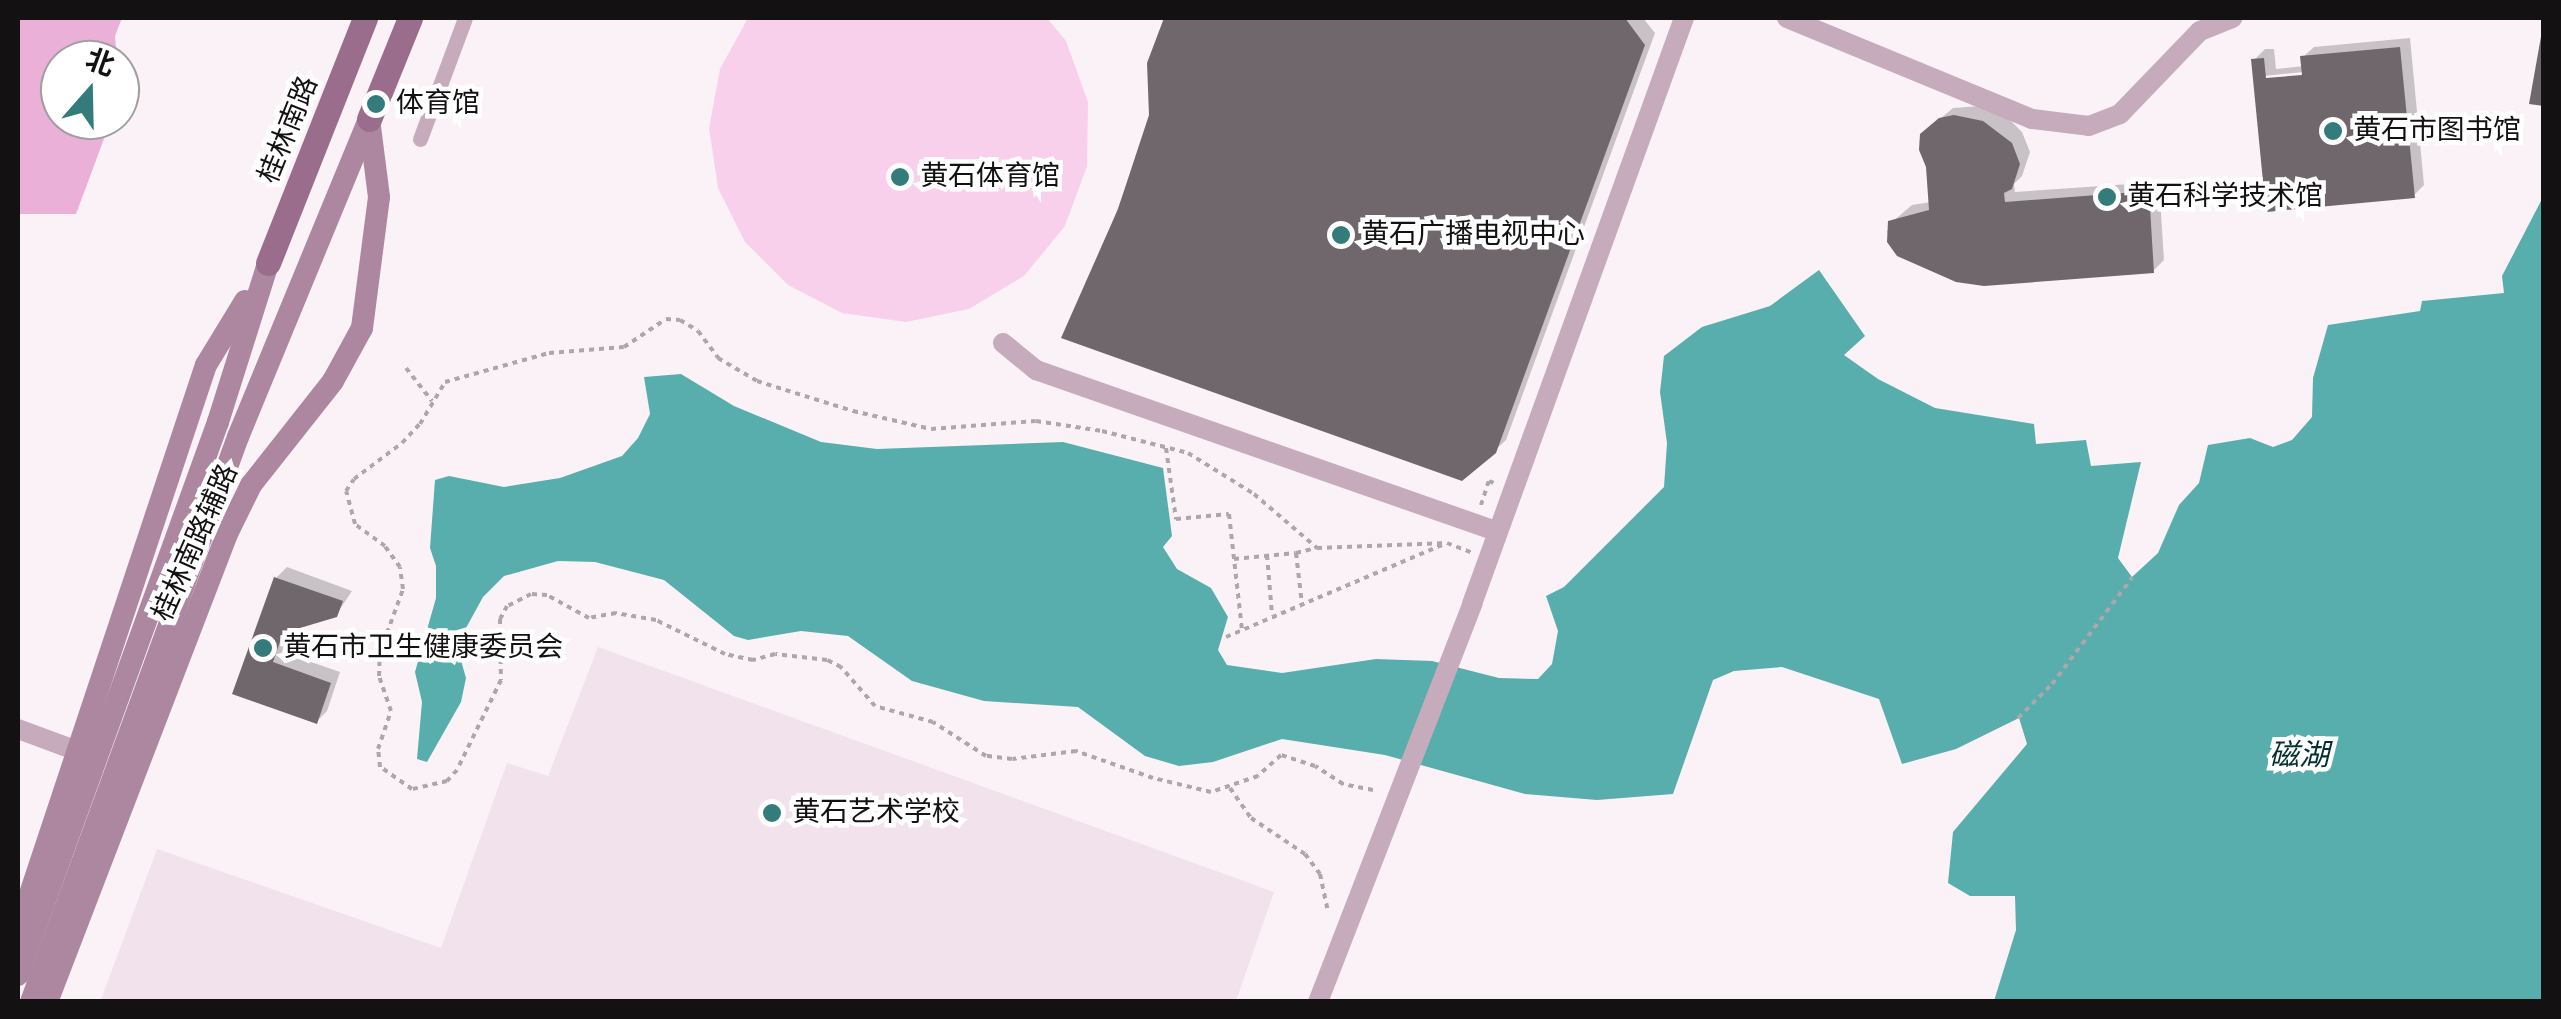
<!DOCTYPE html>
<html>
<head>
<meta charset="utf-8">
<style>
  body { margin:0 }
  #map { position:relative; width:2561px; height:1019px; overflow:hidden; background:#fbf2f8; font-family:"Alegreya Sans","Noto Sans SC",sans-serif }
  div>[style] { position:absolute }
  .built>* { inset:0; background:#f1e2ec }
  .green>* { inset:0; background:#f9d0eb }
  .forest>* { inset:0; background:#eab0d7 }
  .water>* { inset:0; background:#57aeac }
  .shadow>* { inset:0; background:#0003 }
  .building>* { inset:0; background:#6f676c }
  .path>* { height:4px; margin-top:-2px; transform-origin:0; background:repeating-linear-gradient(90deg,#ada6aa 0 5px,transparent 0 10px) }
  .minor>* { height:15px; margin:-7.5px; padding:0 7.5px; transform-origin:7.5px; border-radius:7.5px; background:#c5abbc }
  .tertiary>* { height:20px; margin:-10px; padding:0 10px; transform-origin:10px; border-radius:10px; background:#c5abbc }
  .secondary>* { height:22px; margin:-11px; padding:0 11px; transform-origin:11px; border-radius:11px; background:#ad87a0 }
  .primary>* { height:25px; margin:-12.5px; padding:0 12.5px; transform-origin:12.5px; border-radius:12.5px; background:#9a6d8c }
  .dots>* { width:28px; height:28px; translate:-50% -50%; box-sizing:border-box; border:5px solid #fff; border-radius:50% }
  span { translate:-50% -50%; white-space:nowrap; text-align:center; line-height:1.15; -webkit-text-stroke:9px #fff; paint-order:stroke }
  .poi-label { font-size:28px; color:#141113 }
  .left { translate:0 -50%; text-align:left }
  .street-label { font-size:28px; color:#141113 }
  .water-label { font-size:30px; color:#04302f; font-style:italic }
  .frame { position:absolute; inset:0; border:20px solid #141113; pointer-events:none }
  .north { position:absolute; left:40px; top:40px; width:100px; height:100px; box-sizing:border-box; background:#fff; border:2px solid #a1a0a1; border-radius:50%; rotate:20deg; font-size:28px; font-weight:700; line-height:40px; text-align:center; color:#141113 }
  .north::after { content:''; display:block; margin:auto; width:35px; height:45px; background:#337c7b; clip-path:polygon(50% 0,100% 100%,50% 72%,0 100%) }
</style>
</head>
<body>
<div id="map">
  <div class="built">
    <i style="clip-path:polygon(598px 647px,1274px 892px,1236px 1001px,100px 1002px,157px 849px,441px 948px,507px 763px,548px 776px)"></i>
  </div>
  <div class="green">
    <i style="clip-path:polygon(748px 18px,1047px 18px,1066px 41px,1088px 102px,1087px 166px,1065px 226px,1024px 276px,969px 309px,906px 322px,842px 313px,788px 285px,745px 242px,718px 188px,709px 128px,720px 69px)"></i>
  </div>
  <div class="forest">
    <i style="clip-path:polygon(18px 18px,122px 18px,115px 36px,117px 60px,60px 60px,60px 120px,111px 120px,76px 214px,18px 214px)"></i>
  </div>
  <div class="water">
    <i style="clip-path:polygon(2543px 197px,2543px 1001px,1994px 1001px,2016px 930px,2015px 896px,1970px 896px,1948px 883px,1953px 832px,2027px 744px,2019px 718px,1956px 749px,1902px 764px,1879px 699px,1782px 667px,1734px 671px,1713px 680px,1673px 794px,1597px 800px,1525px 794px,1385px 755px,1282px 739px,1213px 762px,1179px 766px,1145px 756px,1078px 707px,984px 701px,912px 681px,848px 636px,801px 631px,748px 640px,734px 636px,664px 580px,595px 562px,558px 561px,504px 576px,483px 597px,466px 628px,460px 657px,466px 678px,461px 702px,427px 762px,417px 759px,422px 702px,415px 672px,436px 598px,436px 566px,430px 548px,435px 480px,449px 476px,504px 487px,560px 478px,622px 456px,638px 438px,650px 414px,644px 377px,681px 374px,734px 406px,821px 442px,877px 449px,1063px 442px,1163px 468px,1172px 536px,1163px 547px,1177px 569px,1211px 588px,1228px 617px,1218px 650px,1227px 665px,1282px 673px,1376px 659px,1432px 661px,1499px 678px,1538px 679px,1552px 664px,1558px 631px,1546px 596px,1564px 587px,1664px 487px,1667px 443px,1660px 392px,1664px 356px,1702px 327px,1770px 306px,1819px 270px,1865px 336px,1844px 355px,1878px 379px,1935px 408px,2034px 424px,2036px 444px,2086px 440px,2091px 466px,2141px 462px,2118px 558px,2132px 577px,2158px 553px,2179px 505px,2199px 483px,2208px 445px,2250px 438px,2273px 447px,2292px 440px,2312px 417px,2313px 378px,2328px 325px,2420px 311px,2422px 301px,2504px 293px,2502px 276px)"></i>
  </div>
  <div class="shadow">
    <i style="clip-path:polygon(1166px 18px,1643px 18px,1655px 33px,1506px 440px,1494px 451px,1098px 262px,1152px 116px,1149px 63px)"></i>
    <i style="clip-path:polygon(evenodd,2410px 38px,2424px 185px,2413px 196px,2268px 209px,2254px 60px,2265px 49px,2274px 49px,2276px 69px,2304px 66px,2303px 57px,2314px 47px,2410px 38px,2314px 71px,2315px 76px,2264px 81px,2264px 76px,2314px 71px)"></i>
    <i style="clip-path:polygon(1981px 106px,2008px 118px,2022px 132px,2030px 152px,2022px 176px,2014px 184px,2015px 192px,2159px 182px,2164px 260px,2153px 271px,1899px 254px,1887px 232px,1891px 223px,1912px 205px,1931px 202px,1935px 123px,1953px 108px)"></i>
    <i style="clip-path:polygon(287px 567px,352px 591px,336px 615px,290px 628px,282px 652px,340px 672px,327px 711px,316px 722px,235px 693px,276px 578px)"></i>
  </div>
  <div class="building">
    <i style="clip-path:polygon(1164px 18px,1625px 18px,1645px 45px,1496px 453px,1462px 481px,1061px 338px,1118px 209px,1149px 115px,1147px 63px)"></i>
    <i style="clip-path:polygon(2542px 31px,2544px 31px,2544px 106px,2529px 104px)"></i>
    <i style="clip-path:polygon(2400px 47px,2415px 198px,2266px 212px,2251px 59px,2264px 58px,2266px 78px,2302px 75px,2300px 56px)"></i>
    <i style="clip-path:polygon(1954px 115px,1983px 121px,2012px 143px,2020px 164px,2012px 189px,2004px 193px,2005px 202px,2149px 191px,2154px 273px,1984px 286px,1956px 282px,1897px 256px,1887px 242px,1888px 221px,1929px 210px,1926px 167px,1919px 150px,1920px 134px,1939px 118px)"></i>
    <i style="clip-path:polygon(274px 577px,343px 601px,337px 617px,283px 633px,273px 662px,331px 683px,317px 724px,232px 694px)"></i>
  </div>
  <div class="path">
    <i style="left:406px;top:368px;width:42px;rotate:51.8deg"></i>
    <i style="left:1166px;top:448px;width:72px;rotate:82deg"></i>
    <i style="left:1176px;top:519px;width:53px;rotate:-5.4deg"></i>
    <i style="left:1229px;top:514px;width:117px;rotate:83.6deg"></i>
    <i style="left:1481px;top:505px;width:25px;rotate:-72deg"></i>
    <i style="left:1489px;top:481px;width:5px;rotate:22deg"></i>
    <i style="left:1296px;top:553px;width:21px;rotate:-14deg"></i>
    <i style="left:1267px;top:555px;width:60px;rotate:85.2deg"></i>
    <i style="left:1234px;top:559px;width:62px;rotate:-5.5deg"></i>
    <i style="left:1296px;top:553px;width:51px;rotate:83.3deg"></i>
    <i style="left:1226px;top:637px;width:235px;rotate:-23.1deg"></i>
    <i style="left:2018px;top:718px;width:48px;rotate:-45deg"></i>
    <i style="left:2052px;top:684px;width:133px;rotate:-53deg"></i>
    <i style="left:1230px;top:788px;width:37px;rotate:55deg"></i>
    <i style="left:1251px;top:818px;width:65px;rotate:33.7deg"></i>
    <i style="left:1305px;top:854px;width:25px;rotate:53deg"></i>
    <i style="left:1320px;top:874px;width:35px;rotate:78deg"></i>
    <i style="left:1373px;top:790px;width:31px;rotate:-169deg"></i>
    <i style="left:1343px;top:784px;width:33px;rotate:-147deg"></i>
    <i style="left:1315px;top:766px;width:36px;rotate:-162deg"></i>
    <i style="left:1281px;top:755px;width:31px;rotate:138deg"></i>
    <i style="left:1258px;top:776px;width:50px;rotate:161.2deg"></i>
    <i style="left:1211px;top:792px;width:60px;rotate:-166.4deg"></i>
    <i style="left:1153px;top:778px;width:82px;rotate:-160.7deg"></i>
    <i style="left:1076px;top:751px;width:64px;rotate:172.9deg"></i>
    <i style="left:1012px;top:759px;width:26px;rotate:-173deg"></i>
    <i style="left:986px;top:756px;width:63px;rotate:-147.3deg"></i>
    <i style="left:933px;top:722px;width:60px;rotate:-164.6deg"></i>
    <i style="left:875px;top:706px;width:52px;rotate:-131.1deg"></i>
    <i style="left:841px;top:667px;width:16px;rotate:-153deg"></i>
    <i style="left:827px;top:660px;width:52px;rotate:-173.4deg"></i>
    <i style="left:775px;top:654px;width:23px;rotate:165deg"></i>
    <i style="left:753px;top:660px;width:29px;rotate:-168deg"></i>
    <i style="left:725px;top:654px;width:77px;rotate:-153.8deg"></i>
    <i style="left:656px;top:620px;width:41px;rotate:-170.1deg"></i>
    <i style="left:616px;top:613px;width:27px;rotate:170deg"></i>
    <i style="left:589px;top:618px;width:48px;rotate:-151.3deg"></i>
    <i style="left:547px;top:595px;width:16px;rotate:-176deg"></i>
    <i style="left:531px;top:594px;width:27px;rotate:153deg"></i>
    <i style="left:507px;top:606px;width:15px;rotate:118deg"></i>
    <i style="left:500px;top:619px;width:61px;rotate:89.1deg"></i>
    <i style="left:501px;top:680px;width:100px;rotate:116.1deg"></i>
    <i style="left:457px;top:770px;width:15px;rotate:132deg"></i>
    <i style="left:447px;top:781px;width:36px;rotate:167deg"></i>
    <i style="left:412px;top:789px;width:39px;rotate:-145deg"></i>
    <i style="left:380px;top:767px;width:18px;rotate:-96deg"></i>
    <i style="left:378px;top:749px;width:40px;rotate:-71.1deg"></i>
    <i style="left:391px;top:711px;width:37px;rotate:-109deg"></i>
    <i style="left:379px;top:676px;width:24px;rotate:-88deg"></i>
    <i style="left:380px;top:652px;width:67px;rotate:-69.9deg"></i>
    <i style="left:403px;top:589px;width:22px;rotate:-98deg"></i>
    <i style="left:400px;top:567px;width:26px;rotate:-126deg"></i>
    <i style="left:385px;top:546px;width:37px;rotate:-144deg"></i>
    <i style="left:355px;top:524px;width:34px;rotate:-105deg"></i>
    <i style="left:346px;top:491px;width:14px;rotate:-56deg"></i>
    <i style="left:354px;top:479px;width:60px;rotate:-36.9deg"></i>
    <i style="left:402px;top:443px;width:26px;rotate:-47deg"></i>
    <i style="left:420px;top:424px;width:49px;rotate:-59.2deg"></i>
    <i style="left:445px;top:382px;width:108px;rotate:-15.6deg"></i>
    <i style="left:549px;top:353px;width:75px;rotate:-4.6deg"></i>
    <i style="left:624px;top:347px;width:50px;rotate:-33.7deg"></i>
    <i style="left:666px;top:319px;width:14px;rotate:4deg"></i>
    <i style="left:680px;top:320px;width:21px;rotate:31deg"></i>
    <i style="left:698px;top:331px;width:34px;rotate:53deg"></i>
    <i style="left:718px;top:358px;width:45px;rotate:30.5deg"></i>
    <i style="left:757px;top:381px;width:101px;rotate:17.4deg"></i>
    <i style="left:853px;top:411px;width:80px;rotate:13deg"></i>
    <i style="left:931px;top:429px;width:105px;rotate:-4.4deg"></i>
    <i style="left:1036px;top:421px;width:67px;rotate:8.6deg"></i>
    <i style="left:1102px;top:431px;width:89px;rotate:14.3deg"></i>
    <i style="left:1188px;top:453px;width:78px;rotate:31.8deg"></i>
    <i style="left:1254px;top:494px;width:83px;rotate:40.6deg"></i>
    <i style="left:1317px;top:548px;width:130px;rotate:-2.2deg"></i>
    <i style="left:1447px;top:543px;width:26px;rotate:21deg"></i>
  </div>
  <div class="minor">
    <i style="left:420px;top:139px;width:129px;rotate:-69.6deg"></i>
  </div>
  <div class="tertiary">
    <i style="left:1787px;top:18px;width:265px;rotate:22.4deg"></i>
    <i style="left:2032px;top:119px;width:57px;rotate:7deg"></i>
    <i style="left:2089px;top:126px;width:33px;rotate:-21deg"></i>
    <i style="left:2120px;top:114px;width:115px;rotate:-46.1deg"></i>
    <i style="left:2200px;top:31px;width:35px;rotate:-22deg"></i>
    <i style="left:1003px;top:343px;width:43px;rotate:39.3deg"></i>
    <i style="left:1036px;top:370px;width:486px;rotate:19.3deg"></i>
    <i style="left:18px;top:729px;width:63px;rotate:20.4deg"></i>
    <i style="left:1318px;top:1002px;width:427px;rotate:-68.8deg"></i>
    <i style="left:1472px;top:604px;width:623px;rotate:-70.11deg"></i>
  </div>
  <div class="secondary">
    <i style="left:19px;top:927px;width:592px;rotate:-71.6deg"></i>
    <i style="left:206px;top:365px;width:75px;rotate:-58.6deg"></i>
    <i style="left:18px;top:975px;width:588px;rotate:-70.12deg"></i>
    <i style="left:218px;top:422px;width:167px;rotate:-72.5deg"></i>
    <i style="left:31px;top:1002px;width:602px;rotate:-69.88deg"></i>
    <i style="left:238px;top:437px;width:344px;rotate:-67.6deg"></i>
    <i style="left:47px;top:1002px;width:501px;rotate:-68.96deg"></i>
    <i style="left:227px;top:534px;width:55px;rotate:-63.9deg"></i>
    <i style="left:251px;top:485px;width:132px;rotate:-51.7deg"></i>
    <i style="left:333px;top:381px;width:60px;rotate:-61.3deg"></i>
    <i style="left:362px;top:328px;width:132px;rotate:-82.6deg"></i>
    <i style="left:379px;top:197px;width:79px;rotate:-97.3deg"></i>
  </div>
  <div class="primary">
    <i style="left:369px;top:119px;width:109px;rotate:-67.9deg"></i>
    <i style="left:268px;top:263px;width:264px;rotate:-68.4deg"></i>
  </div>
  <div class="dots">
    <i style="left:376px;top:104px;background:#337c7b"></i>
    <i style="left:2333px;top:131px;background:#337c7b"></i>
    <i style="left:900px;top:177px;background:#337c7b"></i>
    <i style="left:2107px;top:197px;background:#337c7b"></i>
    <i style="left:1341px;top:235px;background:#337c7b"></i>
    <i style="left:263px;top:648px;background:#337c7b"></i>
    <i style="left:772px;top:813px;background:#337c7b"></i>
  </div>
  <div class="poi-label">
    <span class="left" style="left:396px;top:104px">体育馆</span>
    <span class="left" style="left:2353px;top:131px">黄石市图书馆</span>
    <span class="left" style="left:920px;top:177px">黄石体育馆</span>
    <span class="left" style="left:2127px;top:197px">黄石科学技术馆</span>
    <span class="left" style="left:1361px;top:235px">黄石广播电视中心</span>
    <span class="left" style="left:283px;top:648px">黄石市卫生健康委员会</span>
    <span class="left" style="left:792px;top:813px">黄石艺术学校</span>
  </div>
  <div class="street-label">
    <span style="left:289px;top:130px;rotate:-68deg">桂林南路</span>
    <span style="left:196px;top:543px;rotate:-66deg">桂林南路辅路</span>
  </div>
  <div class="water-label">
    <span style="left:2299px;top:756px">磁湖</span>
  </div>
  <div class="frame"></div>
  <div class="north">北</div>
</div>
</body>
</html>
